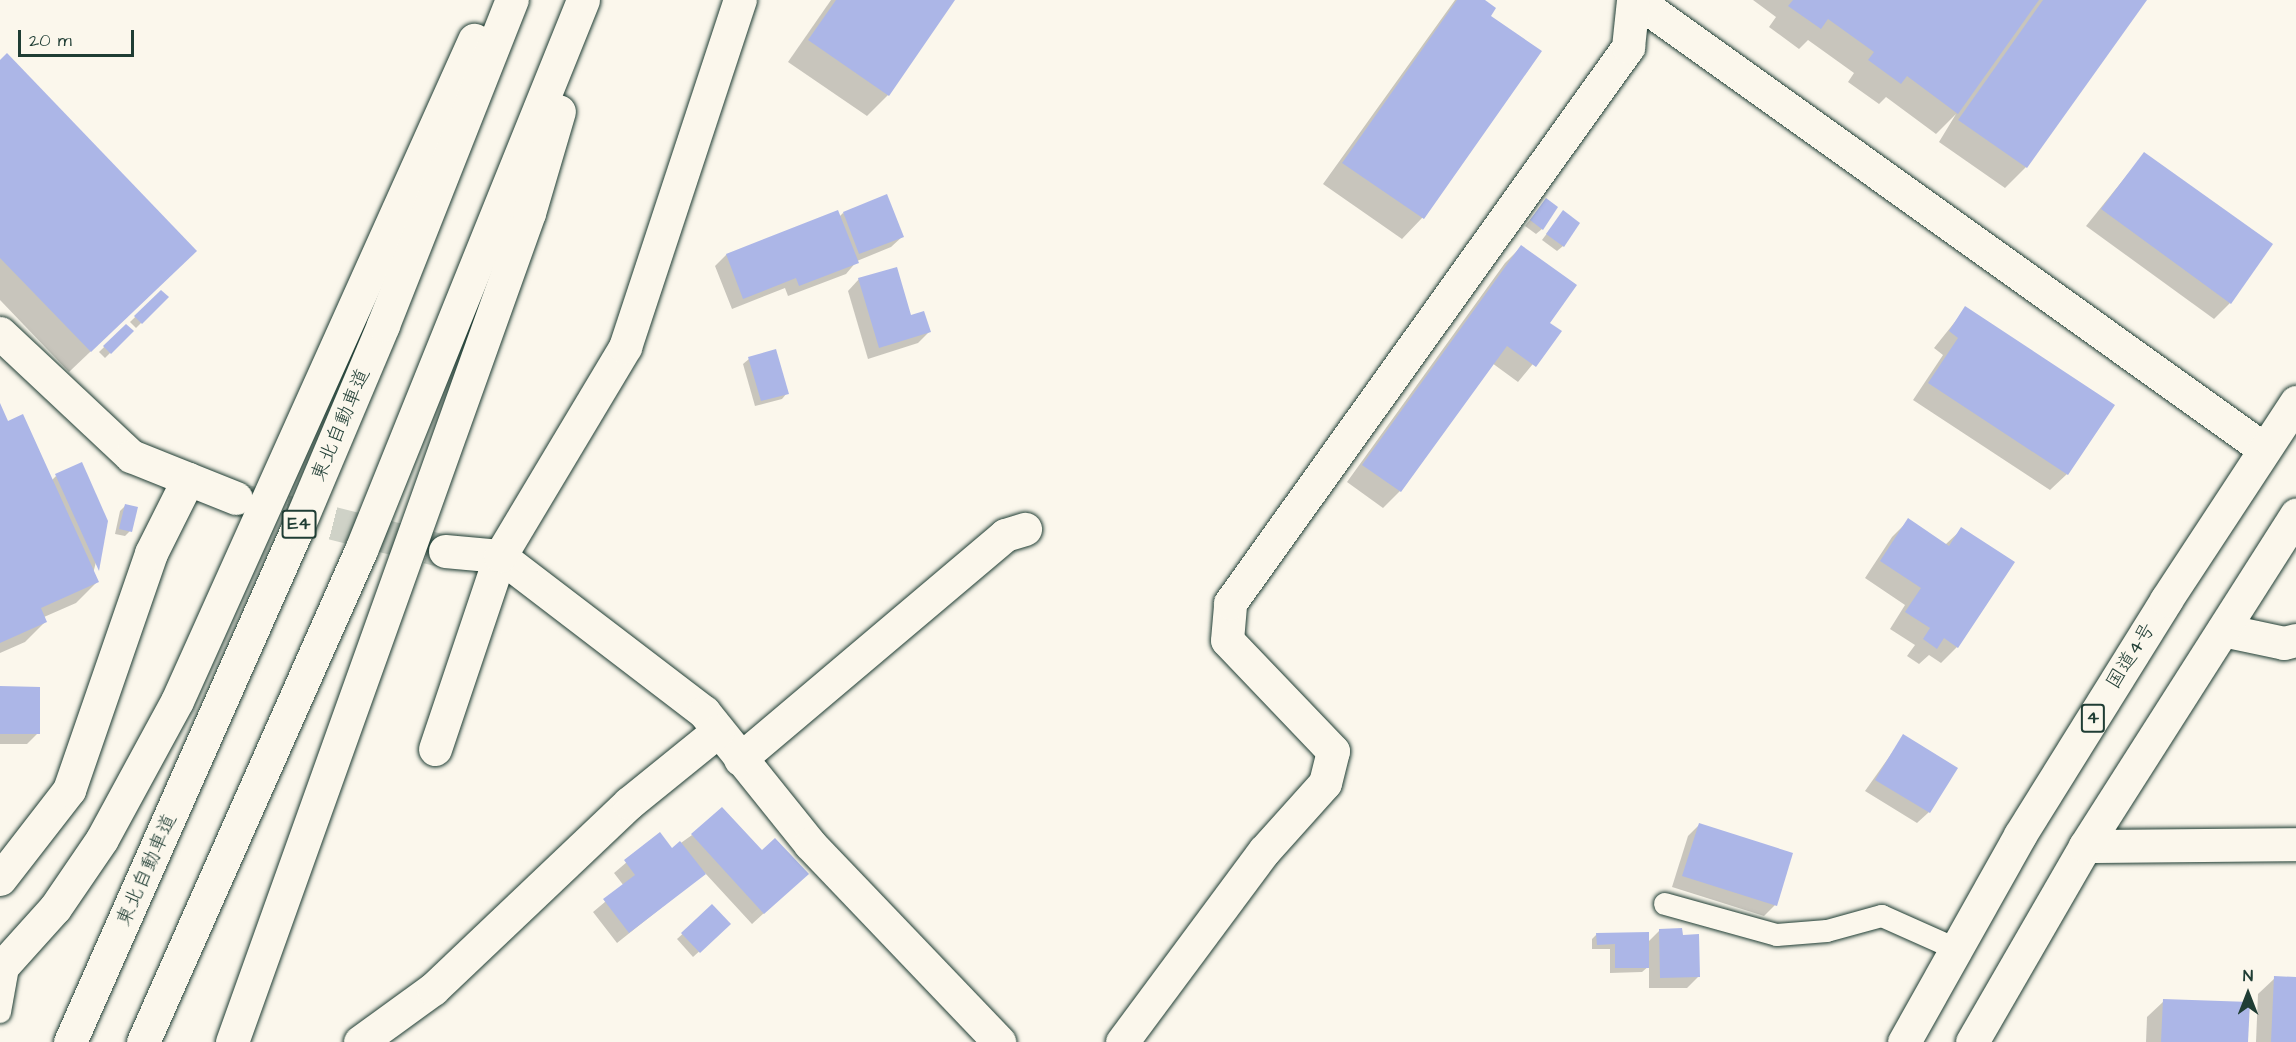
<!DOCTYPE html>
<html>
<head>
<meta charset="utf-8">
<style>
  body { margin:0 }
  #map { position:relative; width:2296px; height:1042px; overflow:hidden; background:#fbf7ec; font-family:"Architects Daughter","Klee One",sans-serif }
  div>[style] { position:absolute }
  .shadow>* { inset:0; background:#0003 }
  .building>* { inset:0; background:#acb6e7 }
  .street-tunnel>* { height:33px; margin-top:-16.5px; transform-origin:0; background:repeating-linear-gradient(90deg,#cfd2c7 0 33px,transparent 0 49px) }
  .roads { filter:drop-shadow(0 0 2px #1f3d34) drop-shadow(0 0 2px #1f3d34) }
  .lane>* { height:22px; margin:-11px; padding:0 11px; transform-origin:11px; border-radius:11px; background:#fbf7ec }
  .street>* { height:33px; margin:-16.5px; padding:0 16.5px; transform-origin:16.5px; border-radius:16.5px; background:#fbf7ec }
  .highway>* { height:33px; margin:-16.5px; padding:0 16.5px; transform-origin:16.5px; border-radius:16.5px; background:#fbf7ec }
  span { translate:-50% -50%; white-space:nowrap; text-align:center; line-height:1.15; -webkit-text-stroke:6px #fbf7ec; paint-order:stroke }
  .shield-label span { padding:2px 4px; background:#fbf7ec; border:2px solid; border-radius:4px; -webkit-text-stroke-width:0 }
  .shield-label { font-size:18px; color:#1f3d34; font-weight:700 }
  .street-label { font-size:20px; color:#1f3d34 }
  .north { position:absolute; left:2218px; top:964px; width:60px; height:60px; -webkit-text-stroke:4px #fbf7ec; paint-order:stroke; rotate:0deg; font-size:16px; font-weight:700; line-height:24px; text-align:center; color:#1f3d34 }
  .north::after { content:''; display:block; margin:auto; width:21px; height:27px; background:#1f3d34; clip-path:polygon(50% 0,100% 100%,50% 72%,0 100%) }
  .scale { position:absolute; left:18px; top:30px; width:116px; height:27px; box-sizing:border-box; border:3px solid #1f3d34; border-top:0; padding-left:8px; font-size:18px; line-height:21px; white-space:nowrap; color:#1f3d34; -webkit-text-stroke:4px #fbf7ec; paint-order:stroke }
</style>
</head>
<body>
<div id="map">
  <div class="shadow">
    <i style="clip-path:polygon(831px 0,953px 0,888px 95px,867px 116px,788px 62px)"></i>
    <i style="clip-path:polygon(1455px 0,1483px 0,1489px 17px,1540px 52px,1422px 218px,1402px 239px,1323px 184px)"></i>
    <i style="clip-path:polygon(1753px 0,2145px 0,2026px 167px,2005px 188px,1939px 142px,1956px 114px,1936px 134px,1886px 97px,1879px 104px,1848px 82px,1854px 73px,1808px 40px,1799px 49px,1769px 27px,1776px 17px)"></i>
    <i style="clip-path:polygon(0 62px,174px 272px,69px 372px,0 300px)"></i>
    <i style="clip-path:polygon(2144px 154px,2230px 303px,2214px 319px,2086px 226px)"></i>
    <i style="clip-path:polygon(1541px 206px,1542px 229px,1536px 234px,1525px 226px)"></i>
    <i style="clip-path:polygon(837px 212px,839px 217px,843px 213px,903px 236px,891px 247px,857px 261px,846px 274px,788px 296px,785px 288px,732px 309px,715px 266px,726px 255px)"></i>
    <i style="clip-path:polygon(1563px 212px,1563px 246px,1557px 251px,1542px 240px)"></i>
    <i style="clip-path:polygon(1521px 247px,1548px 323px,1560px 331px,1518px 382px,1492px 363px,1400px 491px,1383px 508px,1347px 482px,1505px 263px)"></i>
    <i style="clip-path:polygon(859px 279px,910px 316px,929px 332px,918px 343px,868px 359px,848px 291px)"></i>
    <i style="clip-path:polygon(161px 292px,167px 297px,136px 328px,130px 322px)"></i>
    <i style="clip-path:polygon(1966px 308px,2067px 474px,2050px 490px,1913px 400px,1943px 355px,1934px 348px)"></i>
    <i style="clip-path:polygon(126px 326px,132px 331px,105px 358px,99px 352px)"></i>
    <i style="clip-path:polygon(749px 359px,787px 393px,782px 399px,755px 406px,743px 364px)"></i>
    <i style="clip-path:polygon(0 407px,7px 423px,51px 481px,56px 476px,106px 521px,93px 574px,97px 582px,76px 603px,44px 617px,45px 622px,25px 642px,0 653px)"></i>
    <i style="clip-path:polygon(125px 506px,130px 531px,125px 536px,115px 534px,120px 511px)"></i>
    <i style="clip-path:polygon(1909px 520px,1945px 545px,1962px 529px,1957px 647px,1941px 663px,1929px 655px,1919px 664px,1907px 656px,1915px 645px,1890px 629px,1905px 605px,1865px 578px,1892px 537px)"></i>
    <i style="clip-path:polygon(0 688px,38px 733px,27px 744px,0 744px)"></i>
    <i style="clip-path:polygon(1904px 736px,1929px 812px,1917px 823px,1865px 791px)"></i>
    <i style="clip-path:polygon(1699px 825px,1775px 905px,1764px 916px,1672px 887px,1688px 836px)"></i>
    <i style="clip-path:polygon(660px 834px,671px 850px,692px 835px,795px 885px,752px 924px,705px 873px,617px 943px,593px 912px,624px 886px,614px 873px)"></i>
    <i style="clip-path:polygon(712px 907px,724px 929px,693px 957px,677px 939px)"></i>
    <i style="clip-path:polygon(1660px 930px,1698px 977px,1687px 988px,1649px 988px,1649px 966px,1642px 972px,1610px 973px,1610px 949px,1592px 949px,1592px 939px,1597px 934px,1647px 943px)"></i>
    <i style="clip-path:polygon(2275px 978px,2296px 978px,2296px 1042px,2256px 1042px,2258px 994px)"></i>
    <i style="clip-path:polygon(2164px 1001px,2247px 1042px,2146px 1042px,2147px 1017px)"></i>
  </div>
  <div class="building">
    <i style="clip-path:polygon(836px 0,955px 0,889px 96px,808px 40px)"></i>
    <i style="clip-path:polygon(1457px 0,1485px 0,1496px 8px,1491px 16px,1542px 51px,1424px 219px,1342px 163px)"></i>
    <i style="clip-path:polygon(1793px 0,2039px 0,1958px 114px,1907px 76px,1901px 84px,1868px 60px,1874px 52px,1828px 19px,1821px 29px,1788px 6px)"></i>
    <i style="clip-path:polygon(2043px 0,2147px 0,2027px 168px,1958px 120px)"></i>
    <i style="clip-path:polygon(7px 53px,197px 251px,91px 352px,0 258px,0 60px)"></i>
    <i style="clip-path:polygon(2144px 152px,2273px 244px,2231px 304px,2101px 209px)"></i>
    <i style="clip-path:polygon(887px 194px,904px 237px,859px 254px,843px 212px)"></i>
    <i style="clip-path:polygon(1546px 198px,1558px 207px,1543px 230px,1530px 220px)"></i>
    <i style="clip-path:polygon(838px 210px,859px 263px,799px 286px,796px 278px,743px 299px,726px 254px)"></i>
    <i style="clip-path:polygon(1563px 210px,1580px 223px,1564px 247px,1546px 234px)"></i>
    <i style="clip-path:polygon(1521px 245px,1577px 285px,1550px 323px,1562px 331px,1536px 367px,1507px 346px,1401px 492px,1362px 465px)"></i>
    <i style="clip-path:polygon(897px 267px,911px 315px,924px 311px,931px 332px,879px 348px,858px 278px)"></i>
    <i style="clip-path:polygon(161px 290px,169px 297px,142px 324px,134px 316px)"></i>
    <i style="clip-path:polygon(1965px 306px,2115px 405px,2068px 475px,1928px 383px,1958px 338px,1949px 331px)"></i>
    <i style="clip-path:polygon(126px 324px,134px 331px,111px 354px,103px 346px)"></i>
    <i style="clip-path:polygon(776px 349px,789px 394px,761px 401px,748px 357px)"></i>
    <i style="clip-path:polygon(0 403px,8px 421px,23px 414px,99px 582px,41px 608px,47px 622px,0 643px)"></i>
    <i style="clip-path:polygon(82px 462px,108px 521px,99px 571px,55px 474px)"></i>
    <i style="clip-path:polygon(125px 504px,138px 507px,132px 532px,119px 529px)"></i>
    <i style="clip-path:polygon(1908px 518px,1949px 546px,1961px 527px,2015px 562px,1958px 648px,1944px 638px,1937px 649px,1923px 639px,1930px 628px,1905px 612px,1921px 588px,1880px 561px)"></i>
    <i style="clip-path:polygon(0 686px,40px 687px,40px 734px,0 734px)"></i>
    <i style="clip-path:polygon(1903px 734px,1958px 768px,1930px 813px,1875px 780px)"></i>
    <i style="clip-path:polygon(722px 807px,762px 850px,775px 838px,809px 874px,764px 914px,691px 834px)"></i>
    <i style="clip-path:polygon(1699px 823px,1793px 853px,1777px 906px,1682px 876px)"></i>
    <i style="clip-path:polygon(660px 832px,672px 848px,680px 841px,706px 874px,629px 933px,603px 899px,635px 875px,624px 860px)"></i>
    <i style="clip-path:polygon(712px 904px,731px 924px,700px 953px,681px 933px)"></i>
    <i style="clip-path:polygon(1682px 928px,1683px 935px,1699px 934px,1700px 977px,1660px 978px,1659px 929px)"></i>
    <i style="clip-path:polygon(1649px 932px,1649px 968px,1615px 968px,1615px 944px,1597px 945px,1596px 933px)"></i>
    <i style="clip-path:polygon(2274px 976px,2296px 977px,2296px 1042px,2271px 1042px)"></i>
    <i style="clip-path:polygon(2163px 999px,2250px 1002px,2248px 1042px,2161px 1042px)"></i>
  </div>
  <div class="street-tunnel">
    <i style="left:238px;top:499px;width:213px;rotate:14.1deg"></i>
  </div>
  <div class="roads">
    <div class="lane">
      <i style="left:1665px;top:904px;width:116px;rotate:15.5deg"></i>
      <i style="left:1777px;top:935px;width:50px;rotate:-4.6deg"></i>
      <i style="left:1827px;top:931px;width:57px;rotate:-15.3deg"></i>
      <i style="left:1882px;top:916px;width:81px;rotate:24deg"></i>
      <i style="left:0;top:1012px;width:51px;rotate:-79.8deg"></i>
    </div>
    <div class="street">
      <i style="left:1636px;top:0;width:772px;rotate:35.56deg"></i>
      <i style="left:0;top:333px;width:180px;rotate:43.2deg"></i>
      <i style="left:131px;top:456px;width:113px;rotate:21.8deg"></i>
      <i style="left:445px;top:551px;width:55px;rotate:5.2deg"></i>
      <i style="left:500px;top:556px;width:257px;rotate:37.4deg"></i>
      <i style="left:704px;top:712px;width:169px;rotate:51.2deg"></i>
      <i style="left:810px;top:844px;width:274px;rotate:46.3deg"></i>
      <i style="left:2223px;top:630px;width:62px;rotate:12deg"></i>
      <i style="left:2284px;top:643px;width:12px;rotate:-14deg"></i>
      <i style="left:435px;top:749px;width:204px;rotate:-71.4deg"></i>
      <i style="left:500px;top:556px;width:244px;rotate:-59.1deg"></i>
      <i style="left:625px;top:347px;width:366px;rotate:-71.7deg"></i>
      <i style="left:740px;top:759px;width:347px;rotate:-40.2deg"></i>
      <i style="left:1005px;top:535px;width:21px;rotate:-17deg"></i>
      <i style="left:2085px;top:846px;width:211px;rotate:-0.5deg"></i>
      <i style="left:0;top:879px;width:113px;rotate:-52.2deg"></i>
      <i style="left:69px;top:790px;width:251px;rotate:-70.9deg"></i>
      <i style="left:151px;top:553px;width:83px;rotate:-63.4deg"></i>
      <i style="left:360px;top:1042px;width:90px;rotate:-36deg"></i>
      <i style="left:433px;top:989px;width:270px;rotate:-43.5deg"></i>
      <i style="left:629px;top:803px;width:114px;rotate:-39deg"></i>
      <i style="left:1122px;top:1042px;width:238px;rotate:-53.4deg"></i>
      <i style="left:1264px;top:851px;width:91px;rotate:-48.1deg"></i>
      <i style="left:1325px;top:783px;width:33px;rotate:-76deg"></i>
      <i style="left:1333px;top:751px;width:153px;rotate:-133.7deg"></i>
      <i style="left:1227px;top:640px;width:37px;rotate:-85deg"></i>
      <i style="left:1230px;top:603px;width:684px;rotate:-54.4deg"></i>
      <i style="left:1628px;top:47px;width:47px;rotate:-83.9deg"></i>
    </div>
    <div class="highway">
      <i style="left:0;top:969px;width:82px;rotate:-48deg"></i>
      <i style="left:55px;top:908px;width:83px;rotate:-55.7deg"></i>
      <i style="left:102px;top:839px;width:157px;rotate:-61.5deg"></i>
      <i style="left:177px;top:701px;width:725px;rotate:-65.8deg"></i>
      <i style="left:70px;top:1042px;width:561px;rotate:-66.13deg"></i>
      <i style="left:297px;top:529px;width:221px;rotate:-67.1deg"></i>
      <i style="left:383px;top:325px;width:350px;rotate:-68.4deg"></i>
      <i style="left:143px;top:1042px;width:538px;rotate:-66.1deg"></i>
      <i style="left:361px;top:550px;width:593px;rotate:-68.02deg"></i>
      <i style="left:232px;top:1042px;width:881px;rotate:-70.29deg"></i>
      <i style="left:529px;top:213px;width:106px;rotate:-73.6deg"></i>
      <i style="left:1904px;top:1042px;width:237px;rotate:-60.7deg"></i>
      <i style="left:2020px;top:835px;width:277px;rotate:-58.1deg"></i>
      <i style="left:2166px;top:600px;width:237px;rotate:-56.7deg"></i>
      <i style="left:1972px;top:1042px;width:226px;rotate:-60deg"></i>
      <i style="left:2085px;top:846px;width:393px;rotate:-57.5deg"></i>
    </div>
  </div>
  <div class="shield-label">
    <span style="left:299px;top:524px">E4</span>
    <span style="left:2093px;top:718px">4</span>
  </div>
  <div class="street-label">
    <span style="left:341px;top:425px;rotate:-67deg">東北自動車道</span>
    <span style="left:2131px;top:656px;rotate:-58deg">国道4号</span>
    <span style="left:147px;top:870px;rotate:-66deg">東北自動車道</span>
  </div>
  <div class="north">N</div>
  <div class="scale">20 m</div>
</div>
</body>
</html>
